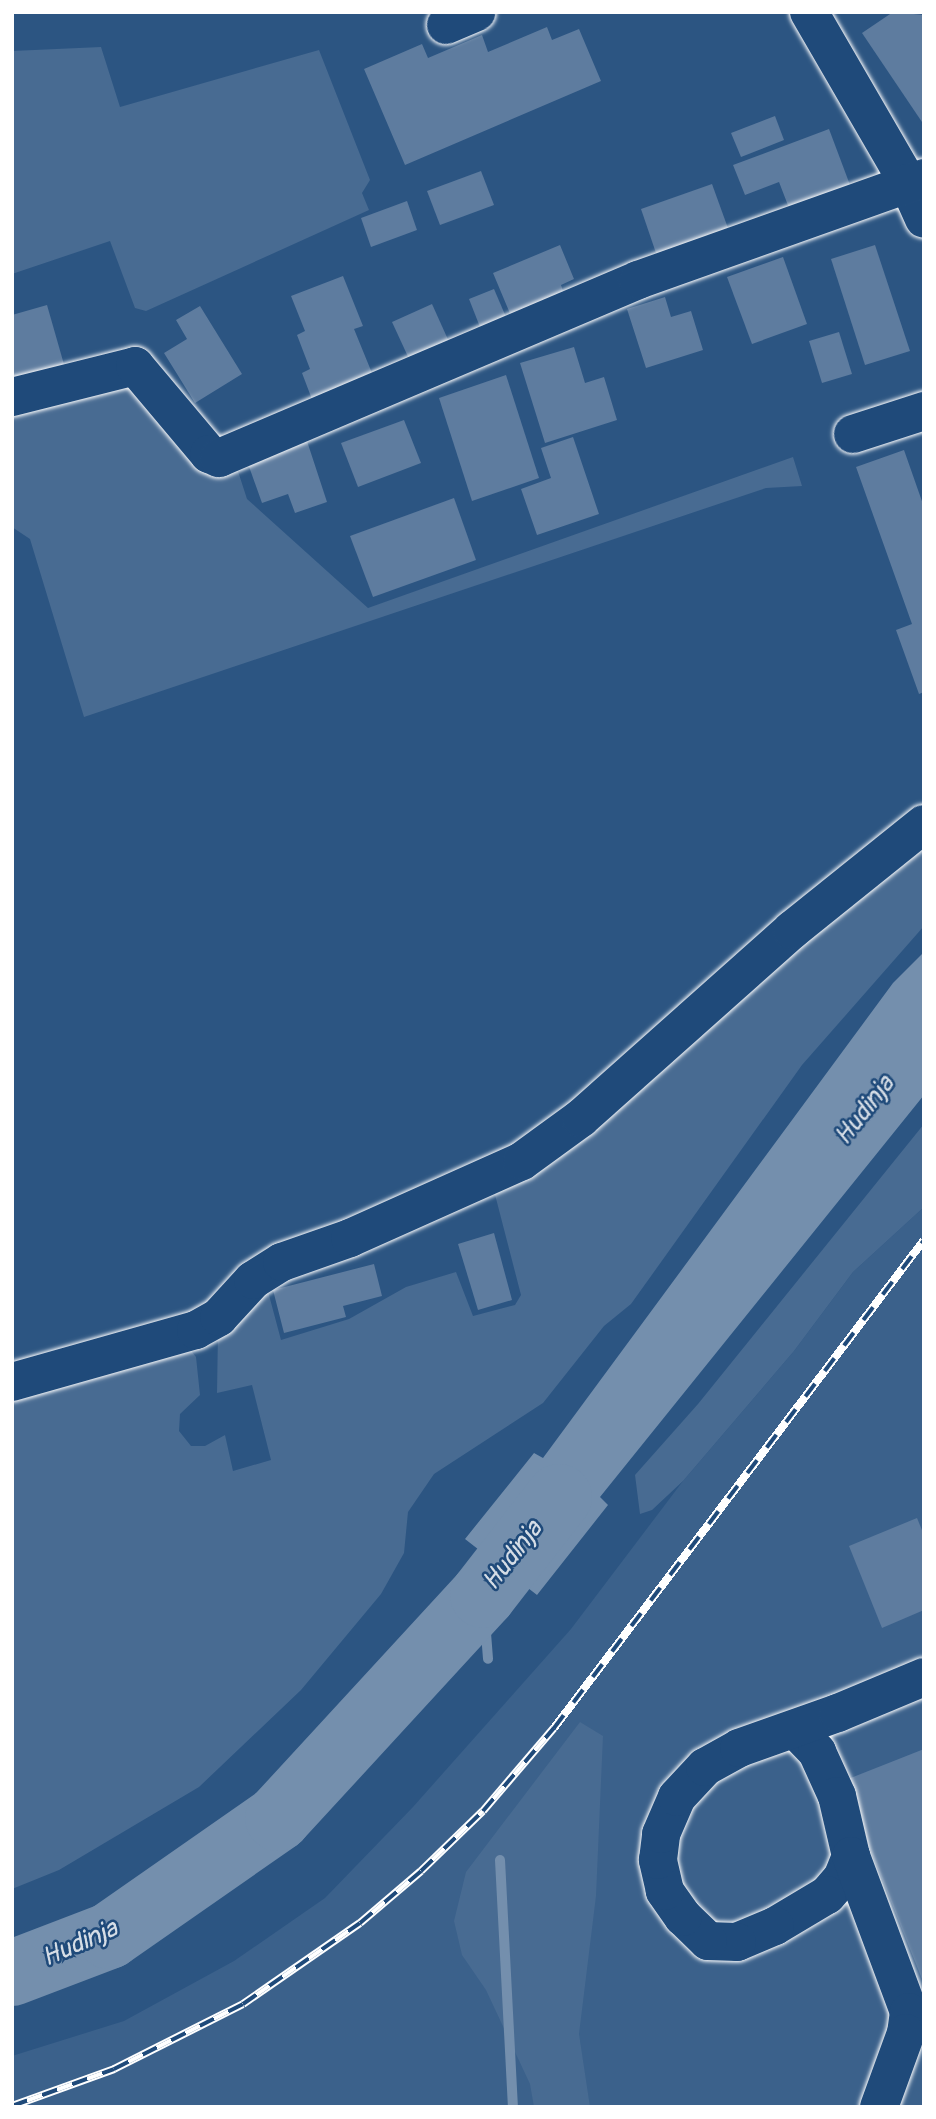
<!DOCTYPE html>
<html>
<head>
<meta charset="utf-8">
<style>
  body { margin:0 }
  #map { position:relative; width:936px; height:2119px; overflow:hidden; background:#2c5582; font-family:Pangolin,sans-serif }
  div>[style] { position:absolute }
  .built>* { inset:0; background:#3b618b }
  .green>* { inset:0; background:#486b92 }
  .water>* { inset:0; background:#748fad }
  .stream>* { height:10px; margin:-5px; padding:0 5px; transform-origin:5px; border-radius:5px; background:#748fad }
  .river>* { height:66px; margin:-33px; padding:0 33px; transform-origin:33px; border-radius:33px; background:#748fad }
  .building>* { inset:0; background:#5e7c9f }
  .roads { filter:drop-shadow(0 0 2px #fff) drop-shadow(0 0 2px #fff) }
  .minor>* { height:38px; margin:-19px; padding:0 19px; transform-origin:19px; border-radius:19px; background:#1f4a7a }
  .rail>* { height:8px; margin-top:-4px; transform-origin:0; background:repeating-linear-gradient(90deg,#1f4a7a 0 16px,#fff 0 32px); box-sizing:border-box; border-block:2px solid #fff }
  span { translate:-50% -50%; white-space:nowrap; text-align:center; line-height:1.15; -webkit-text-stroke:5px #1f4a7a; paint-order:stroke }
  .water-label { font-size:26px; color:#d5dde6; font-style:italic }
  .frame { position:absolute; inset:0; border:14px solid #fff; pointer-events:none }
</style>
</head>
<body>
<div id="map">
  <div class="built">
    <i style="clip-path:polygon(924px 1207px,924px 2107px,12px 2107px,12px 2056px,124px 2021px,234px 1961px,325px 1898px,413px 1807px,571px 1629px,683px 1481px,794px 1351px,853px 1272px)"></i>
  </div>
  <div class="green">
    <i style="clip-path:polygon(101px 47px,120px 107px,319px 50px,370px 180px,362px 193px,369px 210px,146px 311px,135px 308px,110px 241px,12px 274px,12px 51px)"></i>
    <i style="clip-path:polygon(127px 379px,236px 465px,247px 499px,368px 608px,793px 457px,802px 486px,766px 488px,84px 717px,30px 539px,12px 527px,12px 409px)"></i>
    <i style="clip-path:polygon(924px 837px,924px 926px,802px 1065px,631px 1304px,604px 1326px,543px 1403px,434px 1474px,408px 1512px,404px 1553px,381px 1594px,301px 1690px,199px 1787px,59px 1870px,12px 1889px,12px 1396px,186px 1344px,196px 1357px,200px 1395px,180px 1414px,179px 1431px,191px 1446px,205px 1446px,225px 1435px,233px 1471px,271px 1460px,252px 1385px,217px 1393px,218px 1331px,265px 1280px,281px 1340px,349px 1319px,406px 1287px,456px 1272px,473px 1316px,515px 1305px,521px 1295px,492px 1183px)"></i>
    <i style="clip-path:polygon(924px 1124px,924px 1207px,853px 1272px,794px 1351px,683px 1481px,652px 1510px,640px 1514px,635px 1475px,698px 1404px)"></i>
    <i style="clip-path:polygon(580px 1722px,603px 1736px,596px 1896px,579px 2034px,590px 2107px,534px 2107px,530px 2084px,486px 1990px,462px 1955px,454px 1921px,466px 1872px)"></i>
  </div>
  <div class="water">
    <i style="clip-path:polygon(924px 952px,924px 1095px,600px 1497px,608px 1505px,537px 1595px,465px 1539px,534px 1453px,543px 1458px,893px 983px)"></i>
  </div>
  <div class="stream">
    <i style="left:483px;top:1595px;width:64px;rotate:85.5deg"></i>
    <i style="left:500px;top:1860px;width:247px;rotate:87deg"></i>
  </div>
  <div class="river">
    <i style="left:12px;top:1973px;width:104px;rotate:-20.9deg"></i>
    <i style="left:109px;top:1936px;width:206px;rotate:-34.9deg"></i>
    <i style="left:278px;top:1818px;width:303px;rotate:-47.4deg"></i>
    <i style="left:483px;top:1595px;width:124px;rotate:-52.2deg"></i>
  </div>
  <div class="building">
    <i style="clip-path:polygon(893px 12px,924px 15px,924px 125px,862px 33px)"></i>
    <i style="clip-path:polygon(547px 27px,552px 40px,579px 29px,601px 81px,405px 165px,364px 69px,422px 44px,428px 58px,482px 35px,488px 52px)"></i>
    <i style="clip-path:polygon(775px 116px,784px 140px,741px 157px,731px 133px)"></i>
    <i style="clip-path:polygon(829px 129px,850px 185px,789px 208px,779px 182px,745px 195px,733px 165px)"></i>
    <i style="clip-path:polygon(481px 171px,494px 205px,440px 225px,427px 191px)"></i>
    <i style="clip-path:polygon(712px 184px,729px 231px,657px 256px,641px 209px)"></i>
    <i style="clip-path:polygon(407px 201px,417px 230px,371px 247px,361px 218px)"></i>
    <i style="clip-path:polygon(560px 245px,574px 279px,561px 285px,564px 294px,511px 316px,493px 273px)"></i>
    <i style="clip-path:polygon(875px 245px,910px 351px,865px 365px,831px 259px)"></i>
    <i style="clip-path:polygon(783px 257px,807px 324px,752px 344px,727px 277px)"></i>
    <i style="clip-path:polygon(343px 276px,363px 326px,354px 329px,374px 378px,313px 402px,302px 373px,310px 369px,297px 335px,305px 331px,291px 296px)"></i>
    <i style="clip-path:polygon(494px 289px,506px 317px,480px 327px,469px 299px)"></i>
    <i style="clip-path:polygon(665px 297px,671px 317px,691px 311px,703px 350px,646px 368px,627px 309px)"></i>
    <i style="clip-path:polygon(432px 304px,450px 344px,410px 361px,392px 322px)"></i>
    <i style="clip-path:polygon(47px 305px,65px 368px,12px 384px,12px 315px)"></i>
    <i style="clip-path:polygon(200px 306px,242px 374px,195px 403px,164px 353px,187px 339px,176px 320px)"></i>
    <i style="clip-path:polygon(839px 332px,852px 374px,822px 383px,809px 341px)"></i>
    <i style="clip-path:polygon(574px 347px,585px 383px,604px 377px,617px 420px,545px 443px,520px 363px)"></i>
    <i style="clip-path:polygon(506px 375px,539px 478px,472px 501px,439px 398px)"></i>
    <i style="clip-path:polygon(404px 420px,421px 463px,358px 487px,341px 443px)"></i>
    <i style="clip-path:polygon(573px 437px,599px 514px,537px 535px,521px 489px,551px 478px,541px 448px)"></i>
    <i style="clip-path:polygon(306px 438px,327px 502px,295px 513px,288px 494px,262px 503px,246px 458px)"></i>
    <i style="clip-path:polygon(904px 450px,924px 507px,924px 692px,919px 694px,896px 630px,912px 624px,856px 467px)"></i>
    <i style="clip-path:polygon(454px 498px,476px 560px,373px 597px,350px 536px)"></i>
    <i style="clip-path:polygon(494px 1233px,512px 1300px,478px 1310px,458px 1244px)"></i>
    <i style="clip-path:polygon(374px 1264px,382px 1296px,343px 1306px,346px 1317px,284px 1333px,273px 1290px)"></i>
    <i style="clip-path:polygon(917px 1518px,924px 1535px,924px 1610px,882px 1628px,849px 1546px)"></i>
    <i style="clip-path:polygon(924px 1749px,924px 1984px,843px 1781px)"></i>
  </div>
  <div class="roads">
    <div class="minor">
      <i style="left:809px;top:12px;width:198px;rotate:59.9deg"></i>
      <i style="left:908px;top:183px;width:39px;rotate:66deg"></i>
      <i style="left:446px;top:25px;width:33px;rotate:-23deg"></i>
      <i style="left:12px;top:397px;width:127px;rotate:-14.1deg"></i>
      <i style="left:135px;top:366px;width:115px;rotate:49.9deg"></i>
      <i style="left:209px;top:454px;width:11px;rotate:22deg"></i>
      <i style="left:219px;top:458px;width:455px;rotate:-23deg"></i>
      <i style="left:638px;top:280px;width:304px;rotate:-19.6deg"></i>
      <i style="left:853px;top:434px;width:75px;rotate:-17.9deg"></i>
      <i style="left:12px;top:1382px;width:191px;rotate:-15.8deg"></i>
      <i style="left:196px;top:1330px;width:26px;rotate:-29deg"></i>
      <i style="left:219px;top:1317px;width:50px;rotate:-47.4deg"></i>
      <i style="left:253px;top:1280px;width:34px;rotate:-32deg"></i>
      <i style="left:282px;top:1262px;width:72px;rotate:-19.4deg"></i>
      <i style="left:350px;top:1238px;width:188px;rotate:-24.1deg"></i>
      <i style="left:522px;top:1161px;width:73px;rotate:-36.1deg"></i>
      <i style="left:581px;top:1118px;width:283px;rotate:-41.7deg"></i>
      <i style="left:792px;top:930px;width:169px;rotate:-38.8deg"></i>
      <i style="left:795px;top:1729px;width:32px;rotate:46deg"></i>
      <i style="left:817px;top:1752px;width:48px;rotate:65.6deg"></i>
      <i style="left:837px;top:1796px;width:62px;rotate:76.9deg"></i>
      <i style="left:851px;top:1856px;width:24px;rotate:112deg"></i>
      <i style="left:842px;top:1878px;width:23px;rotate:131deg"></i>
      <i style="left:827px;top:1895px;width:61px;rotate:149.2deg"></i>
      <i style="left:775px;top:1926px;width:41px;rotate:157.2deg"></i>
      <i style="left:737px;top:1942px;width:29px;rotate:-178deg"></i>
      <i style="left:708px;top:1941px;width:35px;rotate:-136deg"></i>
      <i style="left:683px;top:1917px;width:32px;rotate:-125deg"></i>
      <i style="left:665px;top:1891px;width:32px;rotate:-103deg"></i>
      <i style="left:658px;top:1860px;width:26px;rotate:-83deg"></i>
      <i style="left:661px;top:1834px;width:40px;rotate:-66.6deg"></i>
      <i style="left:677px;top:1797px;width:41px;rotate:-47deg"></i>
      <i style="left:705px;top:1767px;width:39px;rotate:-29deg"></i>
      <i style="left:739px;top:1748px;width:105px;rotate:-19.5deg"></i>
      <i style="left:838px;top:1713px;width:93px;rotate:-22.7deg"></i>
      <i style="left:851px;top:1856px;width:166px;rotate:69.6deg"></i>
      <i style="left:909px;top:2012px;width:21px;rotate:98deg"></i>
      <i style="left:906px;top:2033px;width:79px;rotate:110deg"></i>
    </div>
  </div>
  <div class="rail">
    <i style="left:12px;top:2106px;width:109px;rotate:-19.9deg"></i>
    <i style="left:114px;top:2069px;width:144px;rotate:-26.7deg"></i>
    <i style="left:243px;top:2004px;width:142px;rotate:-34.7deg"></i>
    <i style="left:360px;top:1923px;width:80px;rotate:-40.4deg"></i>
    <i style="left:421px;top:1871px;width:86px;rotate:-44.1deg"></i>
    <i style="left:483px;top:1811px;width:109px;rotate:-49.5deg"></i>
    <i style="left:554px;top:1728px;width:612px;rotate:-52.83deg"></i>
  </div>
  <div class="water-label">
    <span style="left:865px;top:1111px;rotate:-52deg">Hudinja</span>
    <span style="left:513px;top:1556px;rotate:-52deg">Hudinja</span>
    <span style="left:80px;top:1944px;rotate:-24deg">Hudinja</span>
  </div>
  <div class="frame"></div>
</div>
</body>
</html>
